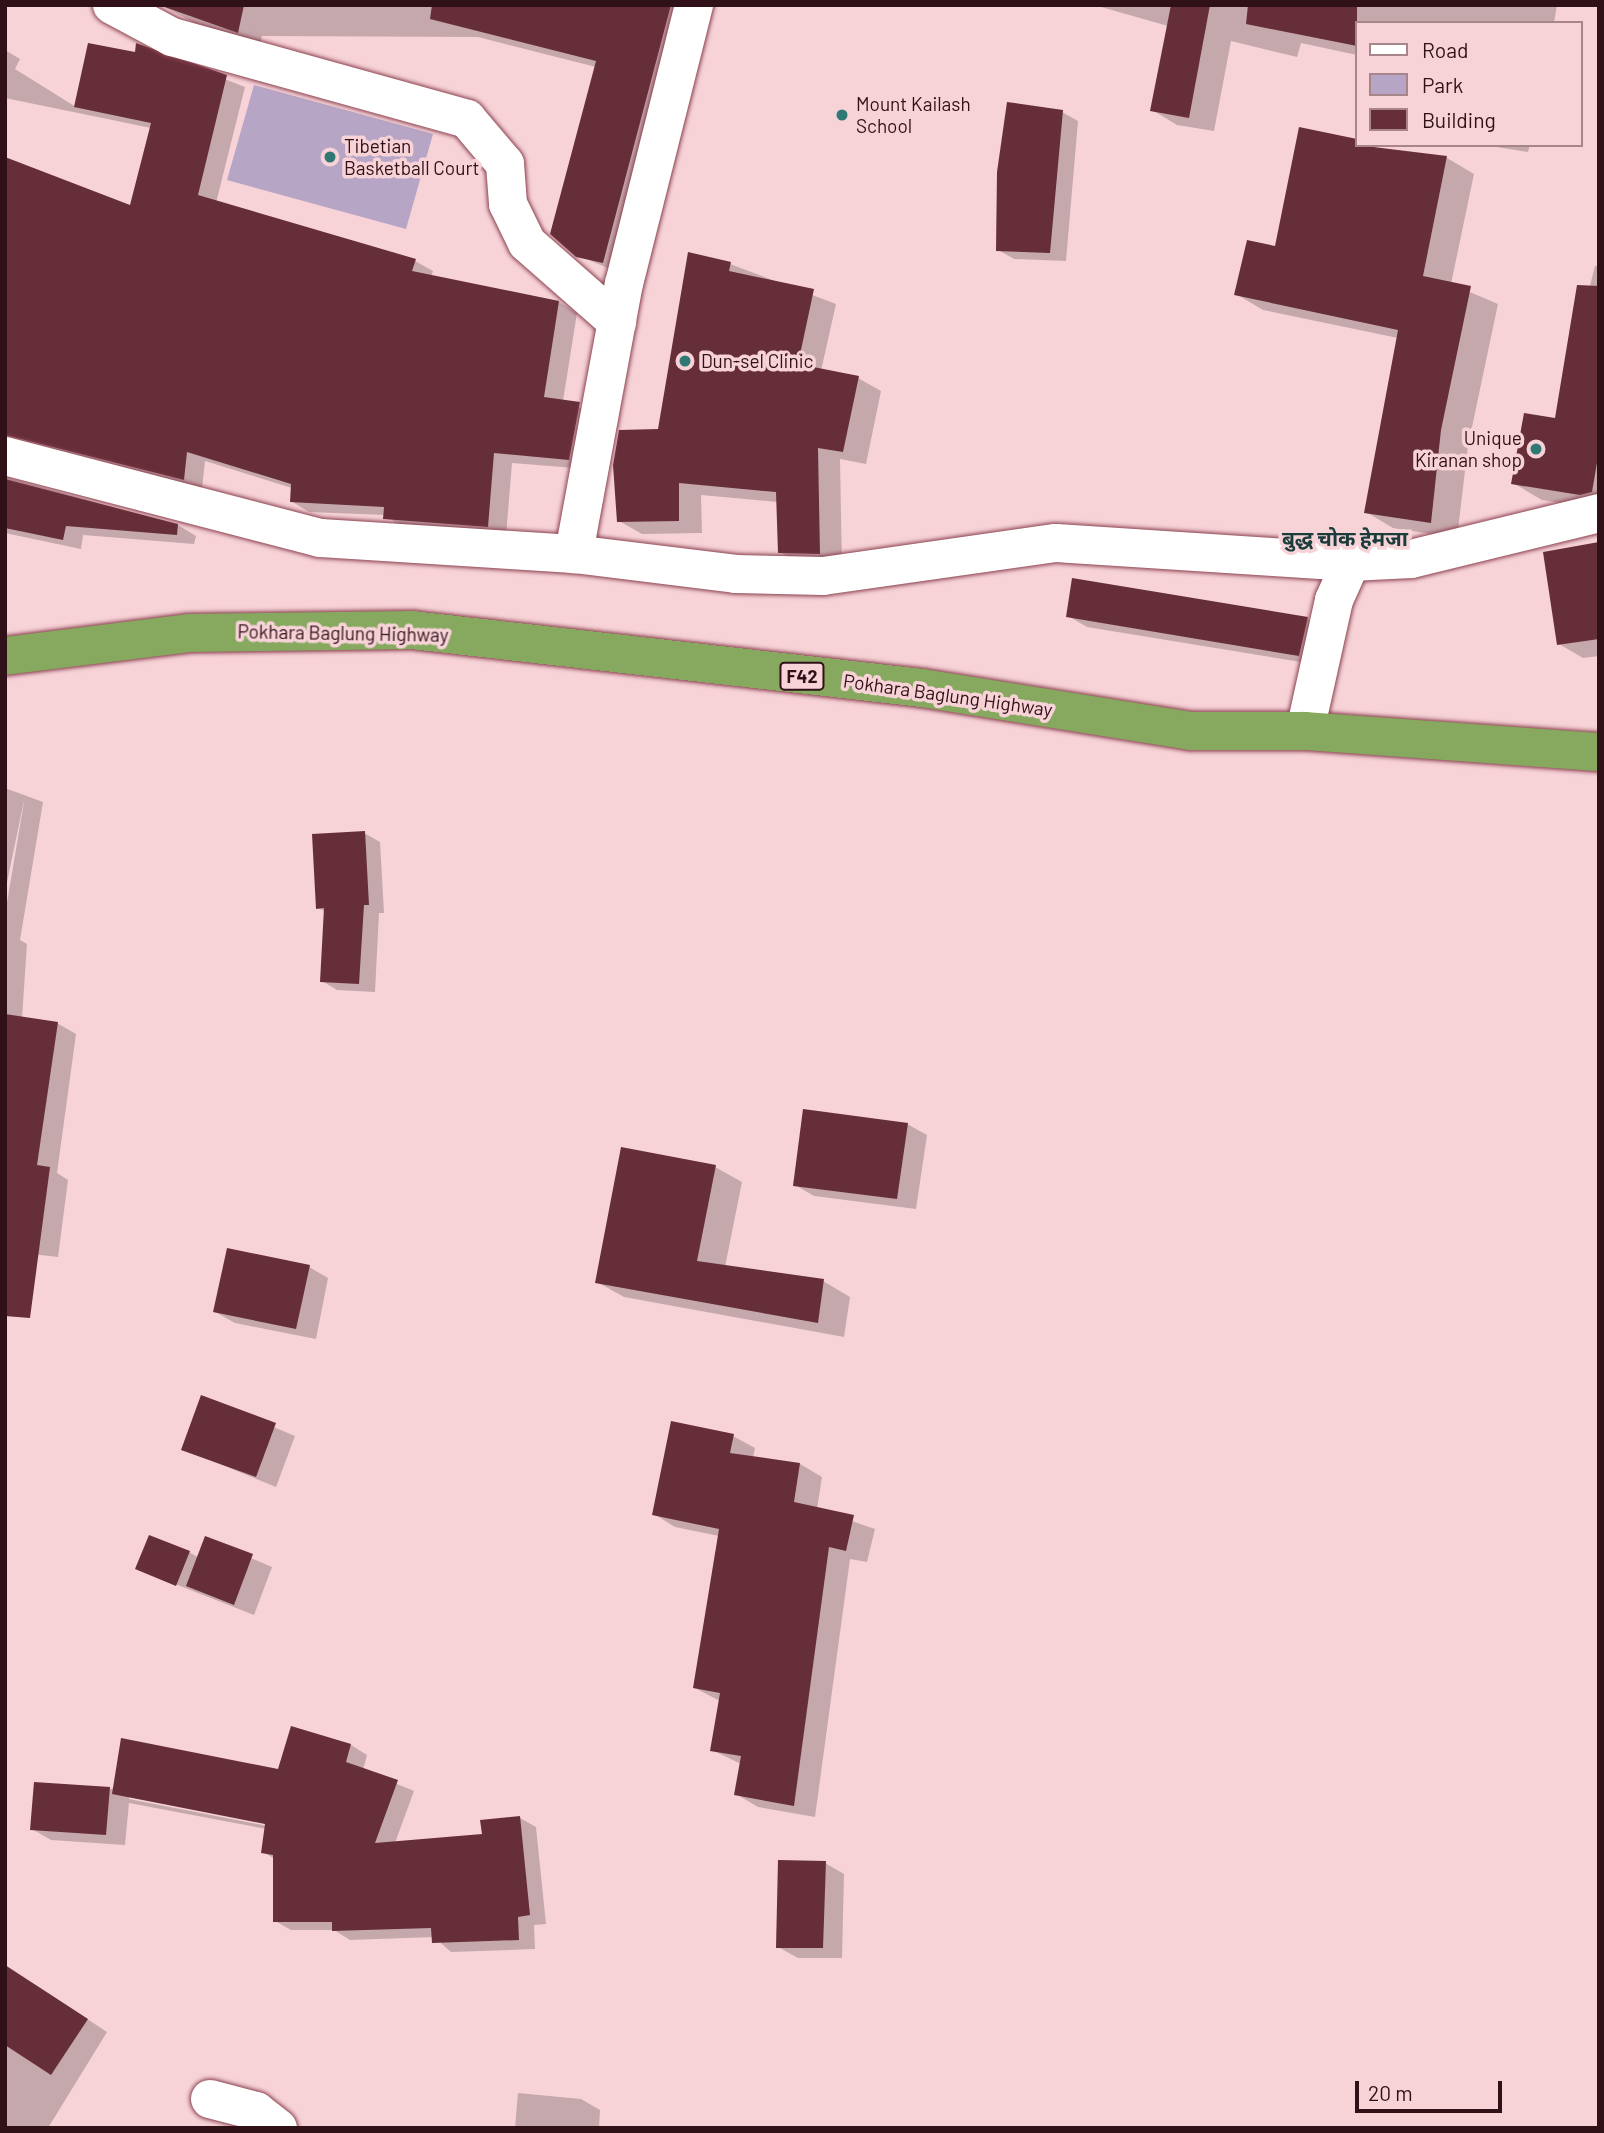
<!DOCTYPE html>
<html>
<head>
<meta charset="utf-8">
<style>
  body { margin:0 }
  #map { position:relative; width:1604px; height:2133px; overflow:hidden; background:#f7d3d8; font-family:Barlow,"Noto Sans Devanagari",sans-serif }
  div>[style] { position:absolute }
  .green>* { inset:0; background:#b7a5c6 }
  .shadow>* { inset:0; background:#0003 }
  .building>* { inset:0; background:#662e39 }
  .roads { filter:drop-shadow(0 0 2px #8c4250) drop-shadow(0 0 2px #8c4250) }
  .street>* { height:38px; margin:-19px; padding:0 19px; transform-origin:19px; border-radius:19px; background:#fff }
  .highway>* { height:38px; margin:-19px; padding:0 19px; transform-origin:19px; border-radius:19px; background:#86a95f }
  .dots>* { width:19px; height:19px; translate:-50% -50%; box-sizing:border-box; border:4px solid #f7d3d8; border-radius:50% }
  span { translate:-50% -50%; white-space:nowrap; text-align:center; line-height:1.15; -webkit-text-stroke:7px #f7d3d8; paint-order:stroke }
  .shield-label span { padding:2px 5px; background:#f7d3d8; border:2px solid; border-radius:5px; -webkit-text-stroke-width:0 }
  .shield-label { font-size:18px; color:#2f1117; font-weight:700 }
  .poi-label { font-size:19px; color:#2f1117 }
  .left { translate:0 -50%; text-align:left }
  .right { translate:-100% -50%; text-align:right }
  .street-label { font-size:19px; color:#2f1117 }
  .neighbourhood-label { font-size:21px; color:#1a3c3a; font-weight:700 }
  .frame { position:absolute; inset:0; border:7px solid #2f1117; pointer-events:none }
  .legend { position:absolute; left:1355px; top:21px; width:228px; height:126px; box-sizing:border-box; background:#f7d3d8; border:2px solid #a7858b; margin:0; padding:9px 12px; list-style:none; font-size:21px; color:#2f1117 }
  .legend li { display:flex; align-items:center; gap:14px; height:35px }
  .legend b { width:35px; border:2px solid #a7858b }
  .scale { position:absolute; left:1355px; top:2081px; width:147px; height:32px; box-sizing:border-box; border:4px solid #2f1117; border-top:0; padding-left:9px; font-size:21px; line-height:24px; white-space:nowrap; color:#2f1117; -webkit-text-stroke:5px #f7d3d8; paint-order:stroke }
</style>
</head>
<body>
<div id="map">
  <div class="green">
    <i style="clip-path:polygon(254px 85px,433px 134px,406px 229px,227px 180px)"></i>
  </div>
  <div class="shadow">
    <i style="clip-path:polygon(161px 5px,687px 5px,624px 275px,577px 255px,596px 67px,478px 37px,262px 36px,260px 44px,204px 28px)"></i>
    <i style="clip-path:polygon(1094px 5px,1557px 5px,1554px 23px,1357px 23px,1357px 55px,1301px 43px,1297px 57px,1231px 41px,1214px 131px,1177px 125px,1152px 110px,1168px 26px)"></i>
    <i style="clip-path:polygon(138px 45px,245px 87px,216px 203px,415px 261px,433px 271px,431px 277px,559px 302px,577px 313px,563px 401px,597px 414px,587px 469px,512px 463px,506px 536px,403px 528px,385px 515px,309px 512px,291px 501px,292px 488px,205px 461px,202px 489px,5px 457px,5px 158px,132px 208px,151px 128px,5px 98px,5px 50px,20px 59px,15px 69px,76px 107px,136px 54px)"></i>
    <i style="clip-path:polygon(1062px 112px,1078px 121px,1066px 261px,1014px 259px,998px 250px)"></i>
    <i style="clip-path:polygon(1301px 129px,1357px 145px,1447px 158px,1474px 174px,1451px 284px,1498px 304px,1468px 446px,1457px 538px,1393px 528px,1366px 512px,1398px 338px,1263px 310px,1236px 294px,1277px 248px)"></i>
    <i style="clip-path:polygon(1484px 145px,1530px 145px,1528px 152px)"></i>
    <i style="clip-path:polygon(730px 264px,836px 304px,821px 371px,858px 378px,881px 391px,866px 464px,840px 459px,842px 566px,802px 565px,780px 552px,778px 502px,701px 495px,702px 533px,642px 534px,619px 521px)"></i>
    <i style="clip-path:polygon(1595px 266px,1599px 266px,1599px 509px,1542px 500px,1513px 483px,1556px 420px)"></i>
    <i style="clip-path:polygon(5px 477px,178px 525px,196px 536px,194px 544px,83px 535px,81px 549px,5px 533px)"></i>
    <i style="clip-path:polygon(1599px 544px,1599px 656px,1583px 658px,1559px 644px)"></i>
    <i style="clip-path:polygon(1068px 616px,1307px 619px,1326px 630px,1319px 665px,1087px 627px)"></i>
    <i style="clip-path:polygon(5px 788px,43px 802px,20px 940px,27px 944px,22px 1018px,57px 1023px,76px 1034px,57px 1173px,68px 1180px,58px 1257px,5px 1251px,5px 914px,25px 796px,5px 892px)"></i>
    <i style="clip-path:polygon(364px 833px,380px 842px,384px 913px,379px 913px,375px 992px,337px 990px,322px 981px,326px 912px,318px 908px)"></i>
    <i style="clip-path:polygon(907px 1124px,927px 1135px,916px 1209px,814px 1196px,795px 1185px)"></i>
    <i style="clip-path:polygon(715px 1167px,742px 1182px,725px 1267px,823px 1281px,850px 1297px,844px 1337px,624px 1297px,597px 1282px)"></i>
    <i style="clip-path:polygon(309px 1267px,328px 1278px,316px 1339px,235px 1323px,215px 1312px)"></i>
    <i style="clip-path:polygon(202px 1397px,295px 1436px,276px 1487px,183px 1449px)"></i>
    <i style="clip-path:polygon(733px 1436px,755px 1448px,753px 1458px,800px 1464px,822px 1477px,817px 1509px,875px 1529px,867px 1562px,850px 1559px,815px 1817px,758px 1807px,736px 1794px,741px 1764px,712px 1750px,720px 1701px,695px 1688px,719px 1536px,675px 1527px,654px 1514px)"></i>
    <i style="clip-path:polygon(206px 1539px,272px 1567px,254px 1615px,147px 1573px,189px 1552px,199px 1558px)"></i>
    <i style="clip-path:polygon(evenodd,351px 1745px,367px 1755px,363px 1770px,414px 1791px,395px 1843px,484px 1836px,520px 1818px,536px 1827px,546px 1924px,534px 1925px,535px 1949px,451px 1952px,434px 1937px,350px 1940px,334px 1930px,291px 1930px,275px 1921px,275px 1859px,263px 1852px,266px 1829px,129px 1803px,125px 1845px,51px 1840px,32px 1829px,110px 1789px,279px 1771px,351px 1745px,129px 1796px,274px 1824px,273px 1827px,129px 1799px,129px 1796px)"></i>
    <i style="clip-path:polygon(825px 1863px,844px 1874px,842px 1958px,798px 1958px,778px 1947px)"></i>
    <i style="clip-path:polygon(34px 1984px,107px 2032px,48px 2128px,5px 2128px,5px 1986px)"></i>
    <i style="clip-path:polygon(518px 2093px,581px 2099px,600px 2110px,599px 2128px,515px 2128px)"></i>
  </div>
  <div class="building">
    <i style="clip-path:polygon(159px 5px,244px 5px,238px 33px)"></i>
    <i style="clip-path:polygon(432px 5px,671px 5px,603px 263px,576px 257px,550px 234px,596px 61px,430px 19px)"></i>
    <i style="clip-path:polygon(1171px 5px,1210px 5px,1189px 118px,1150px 111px)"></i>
    <i style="clip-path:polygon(1248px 5px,1357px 5px,1357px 46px,1246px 24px)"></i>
    <i style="clip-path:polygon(88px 43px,135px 52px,136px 43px,227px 75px,198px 195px,416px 259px,412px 271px,559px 301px,544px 397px,580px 402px,569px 460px,494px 453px,488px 527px,383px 519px,384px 507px,290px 502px,291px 484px,187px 452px,184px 480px,5px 435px,5px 157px,130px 205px,151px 123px,74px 107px)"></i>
    <i style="clip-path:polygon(1007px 102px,1063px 110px,1050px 253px,996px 251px,997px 172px)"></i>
    <i style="clip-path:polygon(1299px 127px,1357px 139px,1357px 145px,1447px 156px,1423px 276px,1471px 286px,1441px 430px,1431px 523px,1364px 513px,1398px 330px,1234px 295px,1247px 240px,1275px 246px)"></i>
    <i style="clip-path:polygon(688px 252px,731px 262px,729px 271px,814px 289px,798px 364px,859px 376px,843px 452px,818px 448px,820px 554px,778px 553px,776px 492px,679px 483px,679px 521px,617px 522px,613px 465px,619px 430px,658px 429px)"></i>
    <i style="clip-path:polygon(1577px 285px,1599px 286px,1599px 451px,1592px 492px,1580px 495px,1511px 484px,1524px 413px,1555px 418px)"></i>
    <i style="clip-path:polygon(5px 479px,178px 524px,177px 535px,66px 526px,63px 540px,5px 528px)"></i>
    <i style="clip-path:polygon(1599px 542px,1599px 639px,1557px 645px,1543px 552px)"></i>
    <i style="clip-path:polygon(1072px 578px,1308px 617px,1299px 656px,1066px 617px)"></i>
    <i style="clip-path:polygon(365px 831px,369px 905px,364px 905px,359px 984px,320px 982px,324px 908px,316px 909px,312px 834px)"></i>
    <i style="clip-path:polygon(5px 1014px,58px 1022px,37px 1165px,50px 1167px,30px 1318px,5px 1316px)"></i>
    <i style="clip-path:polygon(803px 1109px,908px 1123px,897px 1199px,793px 1186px)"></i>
    <i style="clip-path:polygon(621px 1147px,716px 1165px,697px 1261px,824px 1279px,818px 1323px,595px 1283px)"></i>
    <i style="clip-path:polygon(227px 1248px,310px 1265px,296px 1329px,213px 1312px)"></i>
    <i style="clip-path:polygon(201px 1395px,276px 1423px,256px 1477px,181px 1450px)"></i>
    <i style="clip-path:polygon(671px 1421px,734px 1434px,730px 1453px,800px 1463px,794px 1502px,854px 1515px,846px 1551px,829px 1547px,794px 1806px,734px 1795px,741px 1756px,710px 1751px,720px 1693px,693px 1688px,719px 1529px,652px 1515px)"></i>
    <i style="clip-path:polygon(149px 1535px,190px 1551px,176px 1586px,135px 1569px)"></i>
    <i style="clip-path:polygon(205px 1536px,253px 1554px,234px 1605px,186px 1586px)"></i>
    <i style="clip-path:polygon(291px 1726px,351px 1744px,346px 1762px,398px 1780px,375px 1843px,482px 1834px,480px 1820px,520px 1816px,530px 1915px,518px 1917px,519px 1940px,432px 1943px,431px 1928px,332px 1931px,332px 1922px,273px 1922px,273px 1855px,261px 1853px,265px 1824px,112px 1794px,121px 1738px,278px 1769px)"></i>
    <i style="clip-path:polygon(34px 1782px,110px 1787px,106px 1835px,30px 1830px)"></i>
    <i style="clip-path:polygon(778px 1860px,826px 1861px,823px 1948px,776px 1948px)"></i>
    <i style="clip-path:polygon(5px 1965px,88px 2019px,51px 2075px,5px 2045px)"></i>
  </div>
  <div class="roads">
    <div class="street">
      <i style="left:112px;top:5px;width:68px;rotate:28.1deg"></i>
      <i style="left:172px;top:37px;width:306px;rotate:15.5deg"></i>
      <i style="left:467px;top:119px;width:59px;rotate:49.8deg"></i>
      <i style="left:505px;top:164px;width:40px;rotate:85.7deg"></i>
      <i style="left:508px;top:204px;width:43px;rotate:64deg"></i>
      <i style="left:527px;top:243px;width:120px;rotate:41.3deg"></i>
      <i style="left:694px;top:5px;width:287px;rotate:104.1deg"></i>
      <i style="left:624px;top:283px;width:276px;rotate:100.5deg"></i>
      <i style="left:574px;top:554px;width:163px;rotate:7deg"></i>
      <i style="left:736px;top:574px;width:87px;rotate:1.3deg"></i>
      <i style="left:823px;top:576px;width:235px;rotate:-8.1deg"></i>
      <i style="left:1056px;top:543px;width:296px;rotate:3.7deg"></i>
      <i style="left:1351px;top:562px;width:60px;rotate:-2.9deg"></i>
      <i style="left:1411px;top:559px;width:194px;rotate:-13.7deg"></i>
      <i style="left:5px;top:456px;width:325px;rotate:14.6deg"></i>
      <i style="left:320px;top:538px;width:255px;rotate:3.6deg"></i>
      <i style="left:1305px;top:731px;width:134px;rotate:-77.5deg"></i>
      <i style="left:1334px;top:600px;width:42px;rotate:-65.9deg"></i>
      <i style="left:210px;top:2099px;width:48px;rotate:14.6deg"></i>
      <i style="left:256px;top:2111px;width:28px;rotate:38deg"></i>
    </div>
    <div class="highway">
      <i style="left:5px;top:656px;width:185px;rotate:-7.1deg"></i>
      <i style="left:189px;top:633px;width:223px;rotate:-0.8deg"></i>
      <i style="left:412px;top:630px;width:513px;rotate:6.49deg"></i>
      <i style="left:922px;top:688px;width:271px;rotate:9.1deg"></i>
      <i style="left:1190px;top:731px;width:115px"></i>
      <i style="left:1305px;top:731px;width:295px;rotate:4.1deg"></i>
    </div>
  </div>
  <div class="dots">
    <i style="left:842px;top:115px;background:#307874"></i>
    <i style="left:330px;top:157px;background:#307874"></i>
    <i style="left:685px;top:361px;background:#307874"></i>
    <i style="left:1536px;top:449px;background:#307874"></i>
  </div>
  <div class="shield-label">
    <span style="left:802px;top:676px">F42</span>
  </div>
  <div class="poi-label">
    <span class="left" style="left:856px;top:115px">Mount Kailash<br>School</span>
    <span class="left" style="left:344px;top:157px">Tibetian<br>Basketball Court</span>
    <span class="left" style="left:701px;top:361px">Dun-sel Clinic</span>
    <span class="right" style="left:1522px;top:449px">Unique<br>Kiranan shop</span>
  </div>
  <div class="street-label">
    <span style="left:343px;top:633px;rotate:1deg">Pokhara Baglung Highway</span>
    <span style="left:948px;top:695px;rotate:8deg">Pokhara Baglung Highway</span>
  </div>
  <div class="neighbourhood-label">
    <span style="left:1345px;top:538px">बुद्ध चोक हेमजा</span>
  </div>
  <div class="frame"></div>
  <ul class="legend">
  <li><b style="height:9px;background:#fff"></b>Road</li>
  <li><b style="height:19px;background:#b7a5c6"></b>Park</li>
  <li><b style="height:19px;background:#662e39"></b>Building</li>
  </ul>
  <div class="scale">20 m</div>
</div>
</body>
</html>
